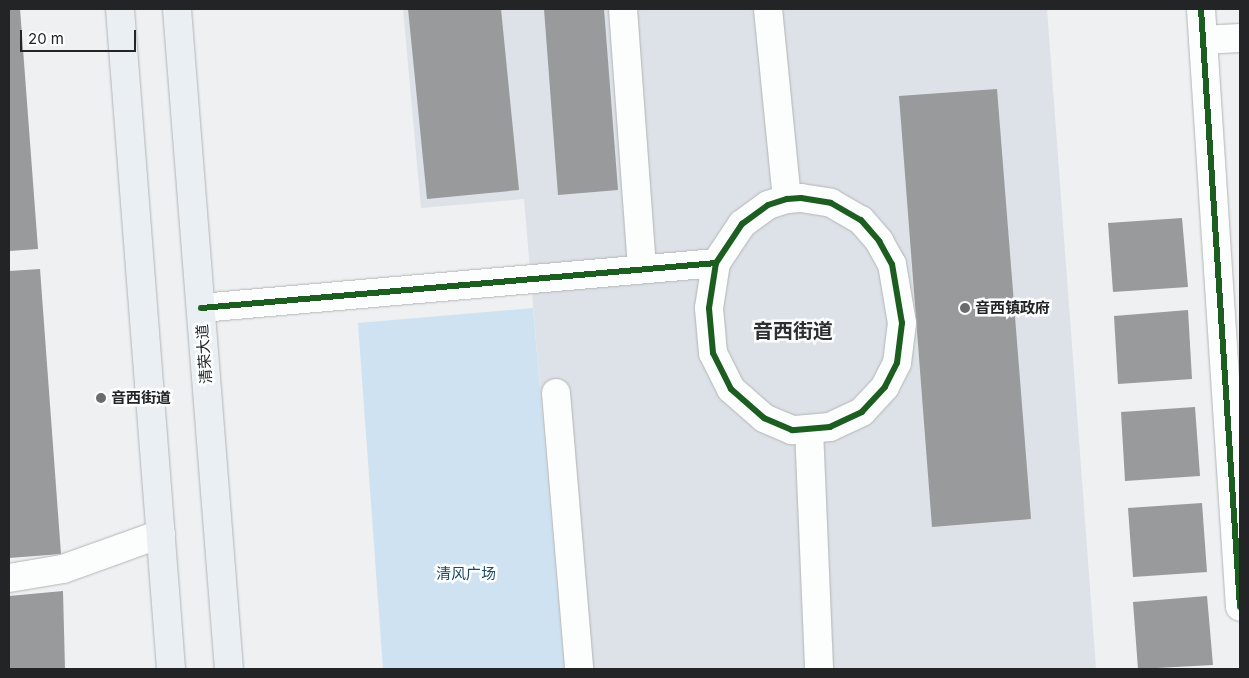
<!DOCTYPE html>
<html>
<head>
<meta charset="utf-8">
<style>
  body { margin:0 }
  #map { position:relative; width:1249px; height:678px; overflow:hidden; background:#eef0f2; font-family:Inter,"Noto Sans SC",sans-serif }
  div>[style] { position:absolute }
  .built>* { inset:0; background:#dce2e7 }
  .green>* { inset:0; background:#cee2f2 }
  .building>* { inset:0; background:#989a9b }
  .roads { filter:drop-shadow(0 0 1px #b3b5b6) drop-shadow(0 0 1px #b3b5b6) }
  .minor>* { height:28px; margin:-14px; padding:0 14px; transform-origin:14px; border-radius:14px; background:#fcfdfd }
  .primary>* { height:28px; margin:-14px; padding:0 14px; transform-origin:14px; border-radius:14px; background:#eaeff3 }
  .cycleway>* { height:6px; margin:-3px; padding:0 3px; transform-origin:3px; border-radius:3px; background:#1b5e20 }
  .dots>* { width:14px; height:14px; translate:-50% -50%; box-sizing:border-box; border:2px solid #fcfeff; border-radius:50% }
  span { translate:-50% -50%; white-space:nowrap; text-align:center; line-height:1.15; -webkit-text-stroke:5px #fcfeff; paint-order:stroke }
  .poi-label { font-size:15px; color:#222425; font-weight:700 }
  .left { translate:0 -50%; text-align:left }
  .street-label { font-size:15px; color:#222425 }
  .park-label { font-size:15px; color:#1d4965 }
  .district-label { font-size:20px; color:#2d2f31; font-weight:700 }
  .frame { position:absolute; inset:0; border:10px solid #222425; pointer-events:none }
  .scale { position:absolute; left:20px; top:30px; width:116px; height:22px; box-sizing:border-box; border:2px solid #222425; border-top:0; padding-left:6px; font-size:15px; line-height:18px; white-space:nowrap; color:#222425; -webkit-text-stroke:4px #fcfeff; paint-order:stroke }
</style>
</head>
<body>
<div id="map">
  <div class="built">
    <i style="clip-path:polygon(403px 9px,1047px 9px,1096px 669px,564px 669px,524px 199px,421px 208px)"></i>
  </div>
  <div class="green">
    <i style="clip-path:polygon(533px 308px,564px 669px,383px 669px,358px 323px)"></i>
  </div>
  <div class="building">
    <i style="clip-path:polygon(9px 9px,20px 9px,38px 249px,9px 251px)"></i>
    <i style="clip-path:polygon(408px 9px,501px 9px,519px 190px,427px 199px)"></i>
    <i style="clip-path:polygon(544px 9px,604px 9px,618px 190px,558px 195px)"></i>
    <i style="clip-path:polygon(997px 89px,1031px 519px,932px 527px,899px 96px)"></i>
    <i style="clip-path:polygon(1182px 218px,1188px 287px,1113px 292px,1108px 223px)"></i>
    <i style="clip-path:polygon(40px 269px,61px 554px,9px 558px,9px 271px)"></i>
    <i style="clip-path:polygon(1188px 310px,1192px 379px,1118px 384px,1114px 316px)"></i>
    <i style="clip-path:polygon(1195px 407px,1200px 476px,1125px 481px,1121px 412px)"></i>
    <i style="clip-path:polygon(1202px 503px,1207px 572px,1133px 577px,1128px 508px)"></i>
    <i style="clip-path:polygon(63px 591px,65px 669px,9px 669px,9px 596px)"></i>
    <i style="clip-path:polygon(1207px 596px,1213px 665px,1138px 669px,1133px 602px)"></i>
  </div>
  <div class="roads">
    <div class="minor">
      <i style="left:623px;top:9px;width:261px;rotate:85.8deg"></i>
      <i style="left:768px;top:9px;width:191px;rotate:84.3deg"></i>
      <i style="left:1201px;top:9px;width:599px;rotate:86.27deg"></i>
      <i style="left:1203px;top:40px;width:37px;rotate:-3deg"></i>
      <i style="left:801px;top:198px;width:30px;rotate:9deg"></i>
      <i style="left:831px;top:203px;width:34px;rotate:30deg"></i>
      <i style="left:861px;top:220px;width:28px;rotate:49deg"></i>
      <i style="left:879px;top:241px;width:26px;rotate:61deg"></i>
      <i style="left:892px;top:264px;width:60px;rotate:80.4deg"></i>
      <i style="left:902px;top:323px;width:40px;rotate:97.1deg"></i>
      <i style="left:897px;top:363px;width:27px;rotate:117deg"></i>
      <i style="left:885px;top:387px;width:34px;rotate:133deg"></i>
      <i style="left:862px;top:412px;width:35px;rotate:155deg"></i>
      <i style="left:830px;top:427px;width:38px;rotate:175deg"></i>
      <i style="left:792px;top:430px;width:30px;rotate:-157deg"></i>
      <i style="left:764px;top:418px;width:44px;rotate:-138.7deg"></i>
      <i style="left:731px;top:389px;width:40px;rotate:-116.6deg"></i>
      <i style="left:713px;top:353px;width:45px;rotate:-95.1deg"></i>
      <i style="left:709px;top:308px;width:46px;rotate:-81.2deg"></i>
      <i style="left:716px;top:263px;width:47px;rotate:-56.3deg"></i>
      <i style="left:742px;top:224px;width:32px;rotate:-36deg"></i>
      <i style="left:768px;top:205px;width:20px;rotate:-18deg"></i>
      <i style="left:787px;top:199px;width:14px;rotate:-4deg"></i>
      <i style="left:201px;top:308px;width:517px;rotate:-4.99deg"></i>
      <i style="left:556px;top:393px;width:277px;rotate:85.2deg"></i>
      <i style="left:809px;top:429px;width:240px;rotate:87.6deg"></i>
      <i style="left:9px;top:578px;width:55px;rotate:-9.5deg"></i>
      <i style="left:63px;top:569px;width:104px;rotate:-19.7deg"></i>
    </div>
    <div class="primary">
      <i style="left:120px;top:9px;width:662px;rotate:85.58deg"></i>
      <i style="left:177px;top:9px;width:662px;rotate:85.5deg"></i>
    </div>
  </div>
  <div class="cycleway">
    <i style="left:1201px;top:9px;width:599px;rotate:86.27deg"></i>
    <i style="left:801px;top:198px;width:30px;rotate:9deg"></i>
    <i style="left:831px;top:203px;width:34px;rotate:30deg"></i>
    <i style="left:861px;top:220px;width:28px;rotate:49deg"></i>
    <i style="left:879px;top:241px;width:26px;rotate:61deg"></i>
    <i style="left:892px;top:264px;width:60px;rotate:80.4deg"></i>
    <i style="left:902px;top:323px;width:40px;rotate:97.1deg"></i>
    <i style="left:897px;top:363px;width:27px;rotate:117deg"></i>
    <i style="left:885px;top:387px;width:34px;rotate:133deg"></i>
    <i style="left:862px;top:412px;width:35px;rotate:155deg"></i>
    <i style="left:830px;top:427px;width:38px;rotate:175deg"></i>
    <i style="left:792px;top:430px;width:30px;rotate:-157deg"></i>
    <i style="left:764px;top:418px;width:44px;rotate:-138.7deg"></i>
    <i style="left:731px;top:389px;width:40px;rotate:-116.6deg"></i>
    <i style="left:713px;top:353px;width:45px;rotate:-95.1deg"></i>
    <i style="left:709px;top:308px;width:46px;rotate:-81.2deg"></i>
    <i style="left:716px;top:263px;width:47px;rotate:-56.3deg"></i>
    <i style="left:742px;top:224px;width:32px;rotate:-36deg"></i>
    <i style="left:768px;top:205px;width:20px;rotate:-18deg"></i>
    <i style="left:787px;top:199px;width:14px;rotate:-4deg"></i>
    <i style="left:201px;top:308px;width:517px;rotate:-4.99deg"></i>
  </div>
  <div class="dots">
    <i style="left:965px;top:308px;background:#696b6d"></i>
    <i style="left:101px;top:398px;background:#696b6d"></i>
  </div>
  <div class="poi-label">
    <span class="left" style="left:975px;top:308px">音西镇政府</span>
    <span class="left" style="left:111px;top:398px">音西街道</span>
  </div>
  <div class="street-label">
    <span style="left:204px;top:354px;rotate:-94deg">清荣大道</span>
  </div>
  <div class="park-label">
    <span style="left:466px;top:574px">清风广场</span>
  </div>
  <div class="district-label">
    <span style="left:793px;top:331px">音西街道</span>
  </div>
  <div class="frame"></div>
  <div class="scale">20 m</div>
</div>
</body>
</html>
